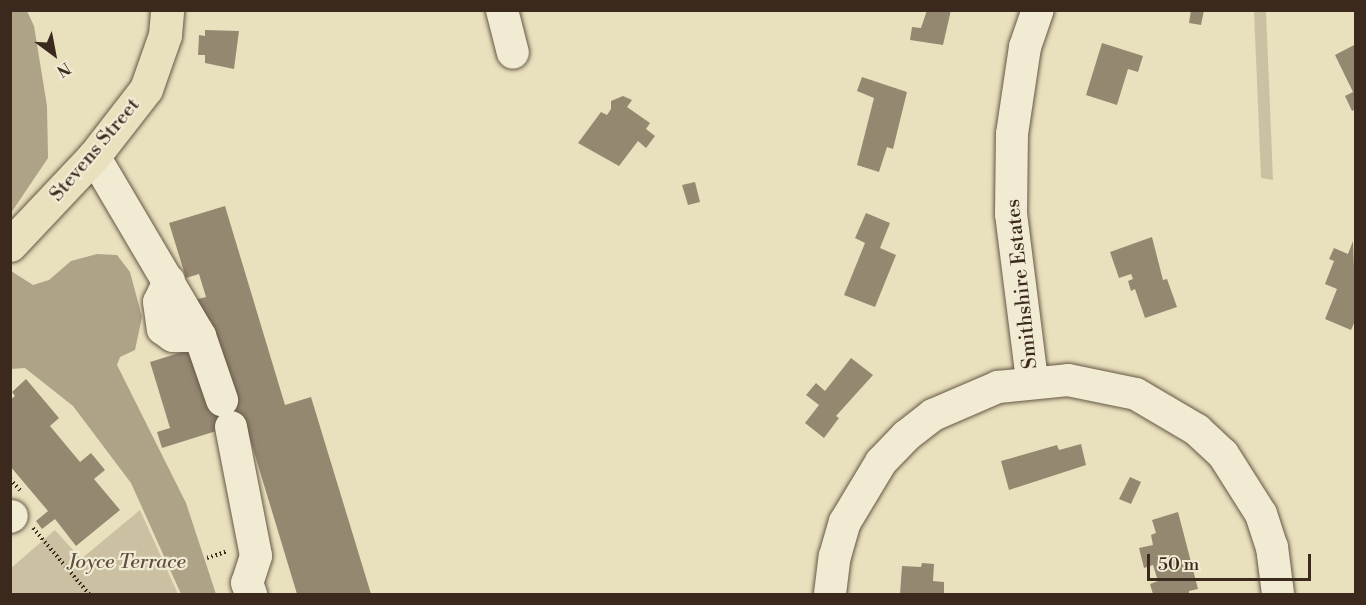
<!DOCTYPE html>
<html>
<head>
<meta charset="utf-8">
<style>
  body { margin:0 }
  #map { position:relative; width:1366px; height:605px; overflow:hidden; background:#e9e0bd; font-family:"Libre Bodoni",serif }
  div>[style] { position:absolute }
  .green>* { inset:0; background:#cbc1a2 }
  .water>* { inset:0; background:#aea287 }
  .building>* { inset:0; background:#958871 }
  .path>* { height:4px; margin-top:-2px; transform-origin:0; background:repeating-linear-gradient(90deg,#3b291e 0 1.5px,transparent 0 4.5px) }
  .roads { filter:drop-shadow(0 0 2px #665746) drop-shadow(0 0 2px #665746) }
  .minor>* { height:32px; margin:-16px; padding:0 16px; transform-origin:16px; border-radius:16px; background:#f1ebd4 }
  .major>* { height:33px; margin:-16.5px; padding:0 16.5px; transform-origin:16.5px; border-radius:16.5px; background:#e9e0bd }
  span { translate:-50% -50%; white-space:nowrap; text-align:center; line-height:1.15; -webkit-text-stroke:4.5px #f1ebd4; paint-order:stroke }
  .street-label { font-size:20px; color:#3b291e }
  .park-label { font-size:20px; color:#5f4f3f; font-style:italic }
  .frame { position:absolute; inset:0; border:12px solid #3b291e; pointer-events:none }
  .north { position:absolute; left:24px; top:24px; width:60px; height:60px; -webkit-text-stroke:4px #f1ebd4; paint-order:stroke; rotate:148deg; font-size:16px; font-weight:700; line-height:24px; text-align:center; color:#3b291e }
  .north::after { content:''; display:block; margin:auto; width:21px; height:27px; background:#3b291e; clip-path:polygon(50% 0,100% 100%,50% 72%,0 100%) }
  .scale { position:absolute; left:1147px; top:554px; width:164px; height:27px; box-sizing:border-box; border:3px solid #3b291e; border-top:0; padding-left:8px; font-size:18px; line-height:21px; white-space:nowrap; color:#3b291e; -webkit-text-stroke:4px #f1ebd4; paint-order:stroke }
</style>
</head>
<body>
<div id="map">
  <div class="green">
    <i style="clip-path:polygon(1254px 11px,1266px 11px,1273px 180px,1261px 178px)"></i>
    <i style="clip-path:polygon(140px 510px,178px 594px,11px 594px,11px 568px,55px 530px,81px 559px)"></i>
  </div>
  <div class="water">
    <i style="clip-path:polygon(11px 10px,27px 11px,34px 26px,47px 106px,48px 158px,11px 213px)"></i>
    <i style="clip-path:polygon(97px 254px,117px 255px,130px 272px,142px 317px,135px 350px,120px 357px,117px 365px,186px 503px,216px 594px,181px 594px,131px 483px,73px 406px,25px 368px,11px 369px,11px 271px,33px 285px,49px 280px,71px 261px)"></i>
  </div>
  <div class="building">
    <i style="clip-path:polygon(927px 10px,951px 10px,943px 45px,910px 40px,912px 27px,921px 28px)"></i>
    <i style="clip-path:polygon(1191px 10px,1204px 10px,1201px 25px,1189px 23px)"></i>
    <i style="clip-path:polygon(205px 30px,239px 31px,234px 69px,205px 63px,205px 55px,198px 55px,199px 35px,205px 36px)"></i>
    <i style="clip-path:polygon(1102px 43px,1143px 56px,1138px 72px,1128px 69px,1117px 105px,1086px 95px)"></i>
    <i style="clip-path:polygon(1356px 44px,1356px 109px,1352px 111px,1345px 96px,1353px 92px,1335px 55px)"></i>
    <i style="clip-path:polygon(862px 77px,907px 92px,893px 149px,887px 147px,879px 172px,857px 165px,874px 98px,857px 91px)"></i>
    <i style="clip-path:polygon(623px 96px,632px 100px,627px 107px,650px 123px,646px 129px,655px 136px,646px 148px,638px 141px,619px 166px,578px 143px,601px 112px,607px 115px,611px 109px,611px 101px)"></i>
    <i style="clip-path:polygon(695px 182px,700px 202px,688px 205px,682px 185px)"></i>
    <i style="clip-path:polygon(225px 206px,285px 405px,311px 397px,371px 594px,297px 594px,245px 422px,162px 448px,157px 432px,170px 428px,150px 362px,192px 349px,234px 397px,211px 321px,201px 324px,194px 300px,206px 297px,199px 274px,186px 278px,169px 223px)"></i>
    <i style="clip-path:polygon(866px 213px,890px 223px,880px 248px,896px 255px,875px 307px,844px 295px,865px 243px,855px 238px)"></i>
    <i style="clip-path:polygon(1152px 237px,1163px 280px,1167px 279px,1177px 307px,1145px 318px,1135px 289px,1131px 291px,1128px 281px,1133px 279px,1131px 274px,1119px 278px,1110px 252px)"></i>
    <i style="clip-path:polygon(1353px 241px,1356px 319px,1351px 330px,1325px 319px,1337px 289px,1325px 284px,1334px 261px,1329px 259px,1334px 248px,1348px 254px)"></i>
    <i style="clip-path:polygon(851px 358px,873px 375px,836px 416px,839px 418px,824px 438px,805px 423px,819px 405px,806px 395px,816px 383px,825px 391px)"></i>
    <i style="clip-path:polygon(26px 379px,59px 418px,50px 426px,80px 462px,91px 453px,105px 470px,94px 479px,120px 510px,76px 546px,55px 519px,42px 529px,36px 521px,48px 511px,10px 466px,10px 400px,15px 396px,12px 392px)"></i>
    <i style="clip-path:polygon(1081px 444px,1086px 465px,1009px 490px,1001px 461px,1057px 445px,1059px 450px)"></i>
    <i style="clip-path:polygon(1130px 477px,1141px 482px,1131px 504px,1119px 499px)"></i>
    <i style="clip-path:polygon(1178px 512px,1198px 589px,1189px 591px,1189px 594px,1153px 594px,1150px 584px,1158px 581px,1153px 565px,1144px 568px,1139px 548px,1153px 545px,1151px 535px,1156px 533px,1152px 520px)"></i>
    <i style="clip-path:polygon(922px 563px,934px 564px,933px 581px,944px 582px,944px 594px,900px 594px,902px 566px,921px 567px)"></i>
  </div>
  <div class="path">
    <i style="left:10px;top:479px;width:15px;rotate:48deg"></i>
    <i style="left:33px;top:528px;width:87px;rotate:49.7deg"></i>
    <i style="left:207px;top:558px;width:22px;rotate:-18deg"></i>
  </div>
  <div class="roads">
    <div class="minor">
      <i style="left:502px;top:10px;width:44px;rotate:75.7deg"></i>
      <i style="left:94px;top:156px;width:209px;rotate:59.5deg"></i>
      <i style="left:200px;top:336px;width:68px;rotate:71deg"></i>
      <i style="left:169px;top:281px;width:23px;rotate:115deg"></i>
      <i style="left:159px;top:302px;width:27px;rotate:82deg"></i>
      <i style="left:163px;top:329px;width:12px;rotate:35deg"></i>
      <i style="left:173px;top:336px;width:27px"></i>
      <i style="left:1032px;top:380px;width:167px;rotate:-97.2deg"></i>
      <i style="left:1011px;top:214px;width:80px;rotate:-89.3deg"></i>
      <i style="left:1012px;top:134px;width:88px;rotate:-81.5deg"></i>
      <i style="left:1025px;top:47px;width:39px;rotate:-71deg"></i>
      <i style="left:231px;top:427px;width:131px;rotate:79deg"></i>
      <i style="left:256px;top:556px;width:28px;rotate:108deg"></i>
      <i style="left:247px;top:583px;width:12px;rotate:70deg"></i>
      <i style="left:10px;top:517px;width:2px;rotate:-27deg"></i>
      <i style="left:830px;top:594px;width:38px;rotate:-83deg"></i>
      <i style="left:835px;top:556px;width:35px;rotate:-74deg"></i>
      <i style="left:845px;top:522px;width:70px;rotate:-59deg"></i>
      <i style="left:881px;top:462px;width:36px;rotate:-46deg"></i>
      <i style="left:906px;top:436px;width:34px;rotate:-38deg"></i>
      <i style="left:933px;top:415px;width:71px;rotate:-23.3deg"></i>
      <i style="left:998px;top:387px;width:70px;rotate:-5.7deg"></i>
      <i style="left:1068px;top:380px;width:69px;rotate:11.6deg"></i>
      <i style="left:1136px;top:394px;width:71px;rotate:30.5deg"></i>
      <i style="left:1197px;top:430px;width:35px;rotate:43deg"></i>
      <i style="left:1223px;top:454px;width:71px;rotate:57.7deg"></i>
      <i style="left:1261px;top:514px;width:35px;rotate:72deg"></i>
      <i style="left:1272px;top:547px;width:47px;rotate:82.7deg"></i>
    </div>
    <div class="major">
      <i style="left:10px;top:245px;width:122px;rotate:-46.7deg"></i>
      <i style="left:94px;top:156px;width:85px;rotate:-52.2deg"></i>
      <i style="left:146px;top:89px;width:57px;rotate:-70.6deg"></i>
      <i style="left:165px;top:35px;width:25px;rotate:-85deg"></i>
    </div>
  </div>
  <div class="street-label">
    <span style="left:95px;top:150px;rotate:-50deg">Stevens Street</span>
    <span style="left:1022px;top:284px;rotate:-96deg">Smithshire Estates</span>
  </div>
  <div class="park-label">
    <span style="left:127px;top:562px">Joyce Terrace</span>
  </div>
  <div class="frame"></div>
  <div class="north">N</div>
  <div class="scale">50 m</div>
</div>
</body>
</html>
